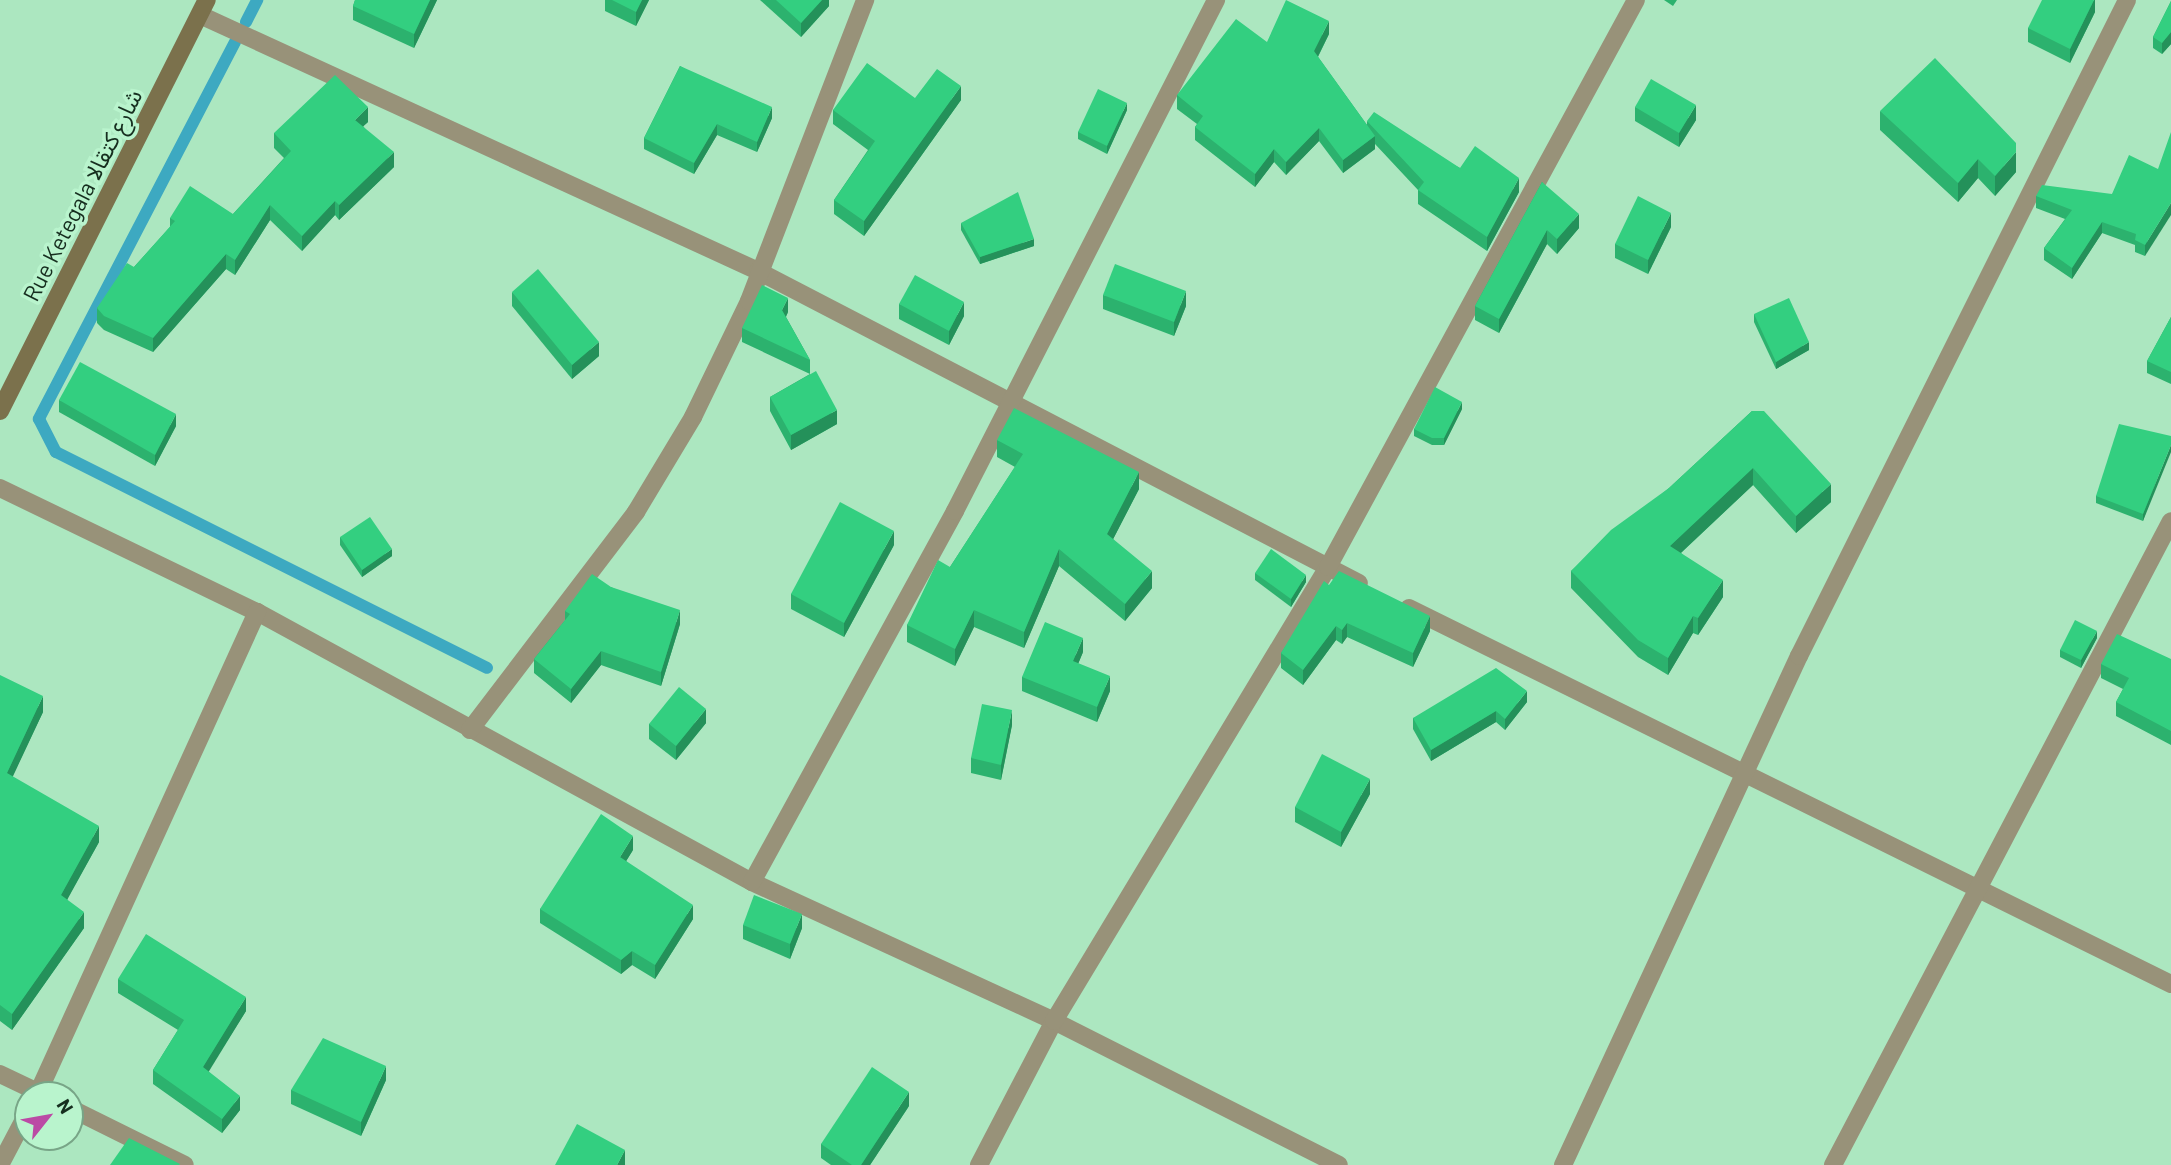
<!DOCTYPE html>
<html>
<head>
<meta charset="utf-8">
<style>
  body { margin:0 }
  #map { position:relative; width:2171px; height:1165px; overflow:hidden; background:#ace7c0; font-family:Barlow,"Noto Sans Arabic",sans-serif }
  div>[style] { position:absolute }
  .stream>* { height:12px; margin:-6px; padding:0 6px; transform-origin:6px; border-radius:6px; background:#3da9c1 }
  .street>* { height:18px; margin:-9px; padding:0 9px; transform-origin:9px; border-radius:9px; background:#989279 }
  .secondary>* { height:18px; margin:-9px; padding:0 9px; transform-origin:9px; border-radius:9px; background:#7b714c }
  .wall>* { inset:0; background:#2cb26e }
  .shaded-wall>* { inset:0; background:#24915a }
  .building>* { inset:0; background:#33cf80 }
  span { translate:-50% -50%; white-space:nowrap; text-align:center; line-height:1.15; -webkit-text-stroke:7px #b9f4cd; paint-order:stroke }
  .street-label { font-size:23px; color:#162e1f }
  .north { position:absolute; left:14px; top:1081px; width:70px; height:70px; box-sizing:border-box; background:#b9f4cd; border:2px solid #78a587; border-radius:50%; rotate:59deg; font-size:19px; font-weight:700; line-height:28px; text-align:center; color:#162e1f }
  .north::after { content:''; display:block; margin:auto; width:24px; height:32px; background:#bb4aa5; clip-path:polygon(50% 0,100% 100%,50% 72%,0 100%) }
</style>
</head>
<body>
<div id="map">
  <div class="stream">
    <i style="left:246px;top:22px;width:25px;rotate:-63deg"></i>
    <i style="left:235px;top:42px;width:425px;rotate:117.5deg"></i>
    <i style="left:39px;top:419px;width:37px;rotate:63deg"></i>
    <i style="left:56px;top:452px;width:482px;rotate:26.6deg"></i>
  </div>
  <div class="street">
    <i style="left:200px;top:15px;width:614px;rotate:24.64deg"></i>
    <i style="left:758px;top:271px;width:677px;rotate:27.44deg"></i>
    <i style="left:0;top:488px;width:285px;rotate:25.8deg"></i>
    <i style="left:257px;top:612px;width:564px;rotate:28.61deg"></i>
    <i style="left:752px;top:882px;width:332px;rotate:24.7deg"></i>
    <i style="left:1054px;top:1021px;width:319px;rotate:26.8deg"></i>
    <i style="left:1409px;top:608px;width:850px;rotate:26.26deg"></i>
    <i style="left:470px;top:730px;width:274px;rotate:-52.7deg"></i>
    <i style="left:636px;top:512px;width:111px;rotate:-59deg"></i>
    <i style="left:693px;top:417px;width:129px;rotate:-64.2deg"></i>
    <i style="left:749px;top:301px;width:323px;rotate:-68.9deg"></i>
    <i style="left:752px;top:882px;width:423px;rotate:-61.3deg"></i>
    <i style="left:955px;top:511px;width:574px;rotate:-62.94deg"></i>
    <i style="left:0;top:1074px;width:49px;rotate:25.5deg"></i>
    <i style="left:37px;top:1095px;width:531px;rotate:-65.51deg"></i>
    <i style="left:70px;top:1108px;width:128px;rotate:26.4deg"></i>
    <i style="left:0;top:1165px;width:60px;rotate:-62.2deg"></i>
    <i style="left:979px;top:1165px;width:162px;rotate:-62.5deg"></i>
    <i style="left:1054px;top:1021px;width:530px;rotate:-58.89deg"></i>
    <i style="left:1328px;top:567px;width:645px;rotate:-61.49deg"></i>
    <i style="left:1563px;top:1165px;width:561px;rotate:-65.13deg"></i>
    <i style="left:1799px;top:656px;width:733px;rotate:-63.43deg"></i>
    <i style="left:1833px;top:1165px;width:727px;rotate:-62.31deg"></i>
  </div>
  <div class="secondary">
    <i style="left:0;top:411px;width:460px;rotate:-63.3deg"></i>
  </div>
  <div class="wall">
    <i style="clip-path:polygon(355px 0,437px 0,414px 48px,353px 20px,353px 6px)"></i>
    <i style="clip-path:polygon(605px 0,649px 0,636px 26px,605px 11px)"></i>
    <i style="clip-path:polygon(760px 0,829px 0,829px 6px,801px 37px)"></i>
    <i style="clip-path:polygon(1664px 0,1677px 0,1673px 6px)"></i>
    <i style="clip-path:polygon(2095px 0,2095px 12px,2070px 63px,2028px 42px,2028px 28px)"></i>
    <i style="clip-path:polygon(2171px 1px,2171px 44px,2162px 54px,2153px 48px,2153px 37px)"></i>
    <i style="clip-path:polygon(1329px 34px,1318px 57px,1367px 125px,1367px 121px,1460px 168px,1519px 192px,1487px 251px,1418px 204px,1418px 190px,1375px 144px,1375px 149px,1343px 173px,1319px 141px,1286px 175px,1274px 162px,1255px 187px,1195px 140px,1195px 127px,1197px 124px,1177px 109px,1177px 95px,1267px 42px)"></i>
    <i style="clip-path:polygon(680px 66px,772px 118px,757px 152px,717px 135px,694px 174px,644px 149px,644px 138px)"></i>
    <i style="clip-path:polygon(915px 98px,961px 100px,864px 236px,834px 214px,834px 200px,868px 150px,833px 124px,833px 110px)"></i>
    <i style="clip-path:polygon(1635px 107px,1696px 120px,1679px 147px,1635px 121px)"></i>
    <i style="clip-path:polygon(1127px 110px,1107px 154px,1078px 139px,1078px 132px)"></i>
    <i style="clip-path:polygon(1880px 111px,2016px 172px,1995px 196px,1978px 178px,1958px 202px,1880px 130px)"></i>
    <i style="clip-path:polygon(368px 122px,363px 126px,394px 167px,339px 220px,335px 215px,302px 251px,270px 220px,235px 275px,226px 269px,153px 352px,104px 330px,97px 323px,97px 308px,170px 227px,170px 218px,233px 214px,284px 158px,274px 148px,274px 133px)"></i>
    <i style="clip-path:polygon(2158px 169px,2145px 256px,2135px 252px,2135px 245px,2102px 233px,2072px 279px,2044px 260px,2044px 248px,2065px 219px,2036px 208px,2036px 196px,2112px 194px)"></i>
    <i style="clip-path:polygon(1542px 182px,1579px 228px,1557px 254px,1547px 244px,1499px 333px,1475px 320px,1475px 306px)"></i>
    <i style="clip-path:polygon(961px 223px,1034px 246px,980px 264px,961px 230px)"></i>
    <i style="clip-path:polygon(1671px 227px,1648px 274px,1615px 258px,1615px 244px)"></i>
    <i style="clip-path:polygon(512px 292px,599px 356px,572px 379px,512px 306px)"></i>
    <i style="clip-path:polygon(1103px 295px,1186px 306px,1174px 336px,1103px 309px)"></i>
    <i style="clip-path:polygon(899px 304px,964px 316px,949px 345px,899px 319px)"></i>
    <i style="clip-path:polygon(788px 312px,786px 317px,810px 360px,810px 374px,837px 424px,791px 450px,770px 411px,770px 397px,810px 374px,742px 342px,742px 328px)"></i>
    <i style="clip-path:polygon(1754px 314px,1809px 350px,1776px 369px,1754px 322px)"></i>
    <i style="clip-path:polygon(2171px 317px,2171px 384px,2147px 373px,2147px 361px)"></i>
    <i style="clip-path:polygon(59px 400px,176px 426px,155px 466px,59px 412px)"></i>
    <i style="clip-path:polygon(1462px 409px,1444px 445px,1432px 445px,1414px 436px,1414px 429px)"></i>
    <i style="clip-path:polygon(1752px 411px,1831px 502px,1796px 533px,1753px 485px,1681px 553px,1723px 597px,1698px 635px,1693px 633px,1668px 675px,1638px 657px,1571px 588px,1571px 571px,1669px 488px)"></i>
    <i style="clip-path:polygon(2171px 436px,2143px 521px,2096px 503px,2096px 496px)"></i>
    <i style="clip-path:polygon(997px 440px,1139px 489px,1113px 539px,1152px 588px,1125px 621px,1059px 566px,1024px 648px,974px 627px,955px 666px,907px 642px,907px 625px,950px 567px,1015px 467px,997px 457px)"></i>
    <i style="clip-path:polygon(340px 537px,392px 556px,362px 577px,340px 545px)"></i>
    <i style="clip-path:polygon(894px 545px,844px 637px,791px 609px,791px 594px)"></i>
    <i style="clip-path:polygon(1255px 573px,1306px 582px,1291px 607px,1255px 580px)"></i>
    <i style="clip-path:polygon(1329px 585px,1430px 631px,1413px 667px,1347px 637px,1342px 644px,1336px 640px,1303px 685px,1281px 668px,1281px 653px)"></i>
    <i style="clip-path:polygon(611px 587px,680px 624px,661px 686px,601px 665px,571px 703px,534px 673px,534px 659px,565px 620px,565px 611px)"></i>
    <i style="clip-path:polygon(2097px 638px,2081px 668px,2060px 657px,2060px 650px)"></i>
    <i style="clip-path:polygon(1083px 652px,1078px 664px,1110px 691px,1097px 722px,1022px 691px,1022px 677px)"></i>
    <i style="clip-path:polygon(2171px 659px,2171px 745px,2116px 716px,2116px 702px,2123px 689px,2101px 678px,2101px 664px)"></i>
    <i style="clip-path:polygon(0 676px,43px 712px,12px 777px,99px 842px,67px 899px,84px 928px,12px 1030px,0 1021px)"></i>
    <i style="clip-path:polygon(1527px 702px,1505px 730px,1496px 722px,1431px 761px,1413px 729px,1413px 718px)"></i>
    <i style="clip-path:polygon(706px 723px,676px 760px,649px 739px,649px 724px)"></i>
    <i style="clip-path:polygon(1012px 725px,1001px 780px,971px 773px,971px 758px)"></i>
    <i style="clip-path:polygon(1370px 794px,1341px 847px,1295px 822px,1295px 807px)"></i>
    <i style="clip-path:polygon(633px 850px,626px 861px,693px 919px,655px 979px,632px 965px,621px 974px,540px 923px,540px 909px)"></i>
    <i style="clip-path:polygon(743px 925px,802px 928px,790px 959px,743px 939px)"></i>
    <i style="clip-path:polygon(118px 979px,246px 1011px,208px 1071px,240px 1110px,222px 1133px,153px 1084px,153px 1070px,178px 1030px,118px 993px)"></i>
    <i style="clip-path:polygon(386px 1080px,361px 1136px,291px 1104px,291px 1090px)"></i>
    <i style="clip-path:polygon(909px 1106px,870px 1165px,831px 1165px,821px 1158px,821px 1144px)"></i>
  </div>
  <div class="shaded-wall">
    <i style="clip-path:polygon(430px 0,437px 0,414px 48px,414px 34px)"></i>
    <i style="clip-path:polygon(642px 0,649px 0,636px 26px,636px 12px)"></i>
    <i style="clip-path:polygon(822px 0,829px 0,829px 6px,801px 37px,801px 23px)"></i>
    <i style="clip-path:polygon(2094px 0,2095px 0,2095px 12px,2070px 63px,2070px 49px)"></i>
    <i style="clip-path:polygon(1329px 21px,1329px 34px,1314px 64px,1314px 51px)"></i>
    <i style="clip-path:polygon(2171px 32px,2171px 44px,2162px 54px,2162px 43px)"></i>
    <i style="clip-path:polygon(961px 86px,961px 100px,864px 236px,864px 221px)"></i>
    <i style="clip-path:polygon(1127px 103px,1127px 110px,1107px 154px,1107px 146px)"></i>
    <i style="clip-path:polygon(1696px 105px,1696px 120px,1679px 147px,1679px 133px)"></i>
    <i style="clip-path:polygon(368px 107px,368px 122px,355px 134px,355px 120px)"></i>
    <i style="clip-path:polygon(772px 107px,772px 118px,757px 152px,757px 142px)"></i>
    <i style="clip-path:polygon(717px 124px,717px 135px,694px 174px,694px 163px)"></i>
    <i style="clip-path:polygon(1319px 128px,1319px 141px,1286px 175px,1286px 162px)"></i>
    <i style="clip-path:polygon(1375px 136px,1375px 149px,1343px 173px,1343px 160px)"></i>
    <i style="clip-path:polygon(1274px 149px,1274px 162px,1255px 187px,1255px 174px)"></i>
    <i style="clip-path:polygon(394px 152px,394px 167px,339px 220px,339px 205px)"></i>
    <i style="clip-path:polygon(2016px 152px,2016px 172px,1995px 196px,1995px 176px)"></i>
    <i style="clip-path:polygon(1978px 159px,1978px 178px,1958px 202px,1958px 183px)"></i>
    <i style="clip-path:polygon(1519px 178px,1519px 192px,1487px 251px,1487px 237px)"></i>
    <i style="clip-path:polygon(335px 201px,335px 215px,302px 251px,302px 236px)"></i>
    <i style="clip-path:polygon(2171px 203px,2171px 215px,2145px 256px,2145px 245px)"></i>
    <i style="clip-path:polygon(270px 205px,270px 220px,235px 275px,235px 260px)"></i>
    <i style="clip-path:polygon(1671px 213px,1671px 227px,1648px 274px,1648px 260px)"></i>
    <i style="clip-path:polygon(1579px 214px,1579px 228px,1557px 254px,1557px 239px)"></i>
    <i style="clip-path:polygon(2102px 222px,2102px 233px,2072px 279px,2072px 268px)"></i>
    <i style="clip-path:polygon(1547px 230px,1547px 244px,1499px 333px,1499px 319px)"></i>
    <i style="clip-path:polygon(1034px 239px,1034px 246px,980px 264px,980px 257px)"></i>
    <i style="clip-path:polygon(226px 254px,226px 269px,153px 352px,153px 338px)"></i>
    <i style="clip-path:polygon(1186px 291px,1186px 306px,1174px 336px,1174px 322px)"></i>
    <i style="clip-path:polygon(788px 298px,788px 312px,782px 324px,782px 310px)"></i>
    <i style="clip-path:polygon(964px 302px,964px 316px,949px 345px,949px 331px)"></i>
    <i style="clip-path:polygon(599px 342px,599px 356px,572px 379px,572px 365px)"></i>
    <i style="clip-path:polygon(1809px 342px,1809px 350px,1776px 369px,1776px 362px)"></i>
    <i style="clip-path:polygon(1462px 402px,1462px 409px,1444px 445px,1444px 438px)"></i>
    <i style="clip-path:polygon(837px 410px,837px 424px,791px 450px,791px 435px)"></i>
    <i style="clip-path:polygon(176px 414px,176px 426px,155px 466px,155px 455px)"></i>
    <i style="clip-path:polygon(2171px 445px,2171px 452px,2143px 521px,2143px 514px)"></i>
    <i style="clip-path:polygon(1753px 468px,1753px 485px,1670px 563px,1670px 546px)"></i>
    <i style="clip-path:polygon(1139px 472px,1139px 489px,1107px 551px,1107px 534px)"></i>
    <i style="clip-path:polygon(1831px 484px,1831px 502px,1796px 533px,1796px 516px)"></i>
    <i style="clip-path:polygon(894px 531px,894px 545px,844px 637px,844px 623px)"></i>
    <i style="clip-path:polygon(392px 549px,392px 556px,362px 577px,362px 570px)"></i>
    <i style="clip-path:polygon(1059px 549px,1059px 566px,1024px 648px,1024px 632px)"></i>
    <i style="clip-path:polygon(1152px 571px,1152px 588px,1125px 621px,1125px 604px)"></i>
    <i style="clip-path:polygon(1306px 575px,1306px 582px,1291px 607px,1291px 599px)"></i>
    <i style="clip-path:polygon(1723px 580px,1723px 597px,1698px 635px,1698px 618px)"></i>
    <i style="clip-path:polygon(680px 610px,680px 624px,661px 686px,661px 672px)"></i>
    <i style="clip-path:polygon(974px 610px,974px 627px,955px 666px,955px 649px)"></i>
    <i style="clip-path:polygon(1430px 616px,1430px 631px,1413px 667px,1413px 653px)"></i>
    <i style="clip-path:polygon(1693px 616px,1693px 633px,1668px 675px,1668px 658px)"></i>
    <i style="clip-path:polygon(1347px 623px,1347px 637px,1342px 644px,1342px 630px)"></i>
    <i style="clip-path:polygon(1336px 626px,1336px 640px,1303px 685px,1303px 670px)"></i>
    <i style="clip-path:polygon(2097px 631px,2097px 638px,2081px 668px,2081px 660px)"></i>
    <i style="clip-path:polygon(1083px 638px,1083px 652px,1073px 676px,1073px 661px)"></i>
    <i style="clip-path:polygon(601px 651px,601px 665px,571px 703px,571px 689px)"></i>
    <i style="clip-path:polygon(1110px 676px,1110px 691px,1097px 722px,1097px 707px)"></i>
    <i style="clip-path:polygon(1527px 691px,1527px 702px,1505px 730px,1505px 719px)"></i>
    <i style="clip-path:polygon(43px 696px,43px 712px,7px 789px,7px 773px)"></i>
    <i style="clip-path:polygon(706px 709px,706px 723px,676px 760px,676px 746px)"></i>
    <i style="clip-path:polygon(1012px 710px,1012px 725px,1001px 780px,1001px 765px)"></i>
    <i style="clip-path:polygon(1496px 711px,1496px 722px,1431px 761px,1431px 750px)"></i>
    <i style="clip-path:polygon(1370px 779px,1370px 794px,1341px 847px,1341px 832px)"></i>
    <i style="clip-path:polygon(99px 826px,99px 842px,61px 911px,61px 895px)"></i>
    <i style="clip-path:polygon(633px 836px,633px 850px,620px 871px,620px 857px)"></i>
    <i style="clip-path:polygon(693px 905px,693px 919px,655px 979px,655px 965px)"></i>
    <i style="clip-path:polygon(84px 912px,84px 928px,12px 1030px,12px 1014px)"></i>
    <i style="clip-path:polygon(802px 914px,802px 928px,790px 959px,790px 944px)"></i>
    <i style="clip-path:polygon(632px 951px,632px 965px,621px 974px,621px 960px)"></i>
    <i style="clip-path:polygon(246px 997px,246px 1011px,203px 1081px,203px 1067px)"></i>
    <i style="clip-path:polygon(386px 1066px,386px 1080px,361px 1136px,361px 1122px)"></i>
    <i style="clip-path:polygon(909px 1092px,909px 1106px,870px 1165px,861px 1165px)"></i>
    <i style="clip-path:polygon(240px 1096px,240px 1110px,222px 1133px,222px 1119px)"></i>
    <i style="clip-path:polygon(625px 1150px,625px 1165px,617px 1165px)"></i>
  </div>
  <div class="building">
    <i style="clip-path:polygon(355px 0,430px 0,414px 34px,353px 6px)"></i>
    <i style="clip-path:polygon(612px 0,642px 0,636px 12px)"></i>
    <i style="clip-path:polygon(776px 0,822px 0,801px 23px)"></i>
    <i style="clip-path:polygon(1286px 0,1329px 21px,1314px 51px,1375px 136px,1343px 160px,1319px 128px,1286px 162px,1274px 149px,1255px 174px,1195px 127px,1203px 116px,1177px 95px,1236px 19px,1267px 42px)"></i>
    <i style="clip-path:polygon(2042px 0,2094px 0,2070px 49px,2028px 28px)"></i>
    <i style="clip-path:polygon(2171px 1px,2171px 32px,2162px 43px,2153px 37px)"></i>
    <i style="clip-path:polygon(1935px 58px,2016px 143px,2016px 152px,1995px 176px,1978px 159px,1958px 183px,1880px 111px)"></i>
    <i style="clip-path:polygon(867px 63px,915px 98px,937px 69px,961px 86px,864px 221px,834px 200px,875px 141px,833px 110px)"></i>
    <i style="clip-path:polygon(680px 66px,772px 107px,757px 142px,717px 124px,694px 163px,644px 138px)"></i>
    <i style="clip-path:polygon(335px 75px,368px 107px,355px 120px,394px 152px,339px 205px,335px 201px,302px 236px,270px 205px,235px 260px,226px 254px,153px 338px,104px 316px,97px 308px,127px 263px,134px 267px,175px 221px,170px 218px,190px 186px,233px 214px,291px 151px,274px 133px)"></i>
    <i style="clip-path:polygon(1651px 79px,1696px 105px,1679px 133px,1635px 107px)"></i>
    <i style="clip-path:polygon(1098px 89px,1127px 103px,1107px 146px,1078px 132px)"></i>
    <i style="clip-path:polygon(1374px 112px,1460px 168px,1475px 146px,1519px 178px,1487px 237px,1418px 190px,1424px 182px,1367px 121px)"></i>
    <i style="clip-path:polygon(2171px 132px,2171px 203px,2145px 245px,2135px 240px,2136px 234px,2102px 222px,2072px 268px,2044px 248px,2072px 210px,2036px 196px,2042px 185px,2112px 194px,2129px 155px,2158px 169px)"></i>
    <i style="clip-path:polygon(1542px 182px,1579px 214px,1557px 239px,1547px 230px,1499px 319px,1475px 306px)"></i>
    <i style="clip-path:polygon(1018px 192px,1034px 239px,980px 257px,961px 223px)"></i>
    <i style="clip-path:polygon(1638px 196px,1671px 213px,1648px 260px,1615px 244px)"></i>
    <i style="clip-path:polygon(1115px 264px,1186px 291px,1174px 322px,1103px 295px)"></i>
    <i style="clip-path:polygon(538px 269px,599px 342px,572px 365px,512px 292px)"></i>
    <i style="clip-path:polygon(915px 275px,964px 302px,949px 331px,899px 304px)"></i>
    <i style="clip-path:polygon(762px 285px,788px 298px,782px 310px,810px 360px,742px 328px)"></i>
    <i style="clip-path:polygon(1789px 298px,1809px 342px,1776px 362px,1754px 314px)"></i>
    <i style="clip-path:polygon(2171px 317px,2171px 372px,2147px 361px)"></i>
    <i style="clip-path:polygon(80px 362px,176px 414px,155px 455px,59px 400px)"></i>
    <i style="clip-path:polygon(816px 371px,837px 410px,791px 435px,770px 397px)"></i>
    <i style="clip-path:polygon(1435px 387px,1462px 402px,1444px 438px,1432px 438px,1414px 429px)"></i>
    <i style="clip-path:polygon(1014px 408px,1139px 472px,1107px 534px,1152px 571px,1125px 604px,1059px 549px,1024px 632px,974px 610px,955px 649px,907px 625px,938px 560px,950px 567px,1023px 454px,997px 440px)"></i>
    <i style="clip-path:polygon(1752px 411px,1764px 411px,1831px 484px,1796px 516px,1753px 468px,1670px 546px,1723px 580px,1698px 618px,1693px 616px,1668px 658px,1638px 640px,1571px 571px,1611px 530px,1669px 488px)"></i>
    <i style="clip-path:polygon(2119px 424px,2171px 436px,2171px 445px,2143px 514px,2096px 496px)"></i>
    <i style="clip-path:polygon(840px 502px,894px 531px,844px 623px,791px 594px)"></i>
    <i style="clip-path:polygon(370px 517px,392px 549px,362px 570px,340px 537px)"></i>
    <i style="clip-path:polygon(1271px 549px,1306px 575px,1291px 599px,1255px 573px)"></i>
    <i style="clip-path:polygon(1339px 571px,1430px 616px,1413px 653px,1347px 623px,1342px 630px,1336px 626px,1303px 670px,1281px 653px,1324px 581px,1329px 585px)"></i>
    <i style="clip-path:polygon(592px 574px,611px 587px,680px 610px,661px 672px,601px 651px,571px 689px,534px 659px,570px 614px,565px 611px)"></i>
    <i style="clip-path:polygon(2075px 620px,2097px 631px,2081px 660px,2060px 650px)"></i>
    <i style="clip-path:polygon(1045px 622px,1083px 638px,1073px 661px,1110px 676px,1097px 707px,1022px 677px)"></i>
    <i style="clip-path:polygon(2117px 634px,2171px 659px,2171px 731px,2116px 702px,2129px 678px,2101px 664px)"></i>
    <i style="clip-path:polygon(1496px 668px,1527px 691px,1505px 719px,1496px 711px,1431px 750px,1413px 718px)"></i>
    <i style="clip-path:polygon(0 675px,43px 696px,7px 773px,99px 826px,61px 895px,84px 912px,12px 1014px,0 1005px)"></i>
    <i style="clip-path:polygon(679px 687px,706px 709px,676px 746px,649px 724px)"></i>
    <i style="clip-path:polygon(982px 704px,1012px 710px,1001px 765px,971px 758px)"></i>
    <i style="clip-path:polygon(1322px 754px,1370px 779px,1341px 832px,1295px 807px)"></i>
    <i style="clip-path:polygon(601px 814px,633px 836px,620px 857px,693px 905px,655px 965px,632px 951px,621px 960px,540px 909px)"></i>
    <i style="clip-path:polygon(754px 895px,802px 914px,790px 944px,743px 925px)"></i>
    <i style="clip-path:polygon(146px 934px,246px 997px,203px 1067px,240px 1096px,222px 1119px,153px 1070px,184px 1020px,118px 979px)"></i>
    <i style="clip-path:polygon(323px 1038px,386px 1066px,361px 1122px,291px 1090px)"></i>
    <i style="clip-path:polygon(872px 1067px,909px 1092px,861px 1165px,852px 1165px,821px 1144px)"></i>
    <i style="clip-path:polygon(577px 1124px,625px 1150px,617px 1165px,555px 1165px)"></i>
    <i style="clip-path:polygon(129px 1138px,180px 1164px,179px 1165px,110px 1165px)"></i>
  </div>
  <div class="street-label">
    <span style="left:82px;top:195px;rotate:-63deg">Rue Ketegala شارع كتقالا</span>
  </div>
  <div class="north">N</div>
</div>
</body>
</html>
